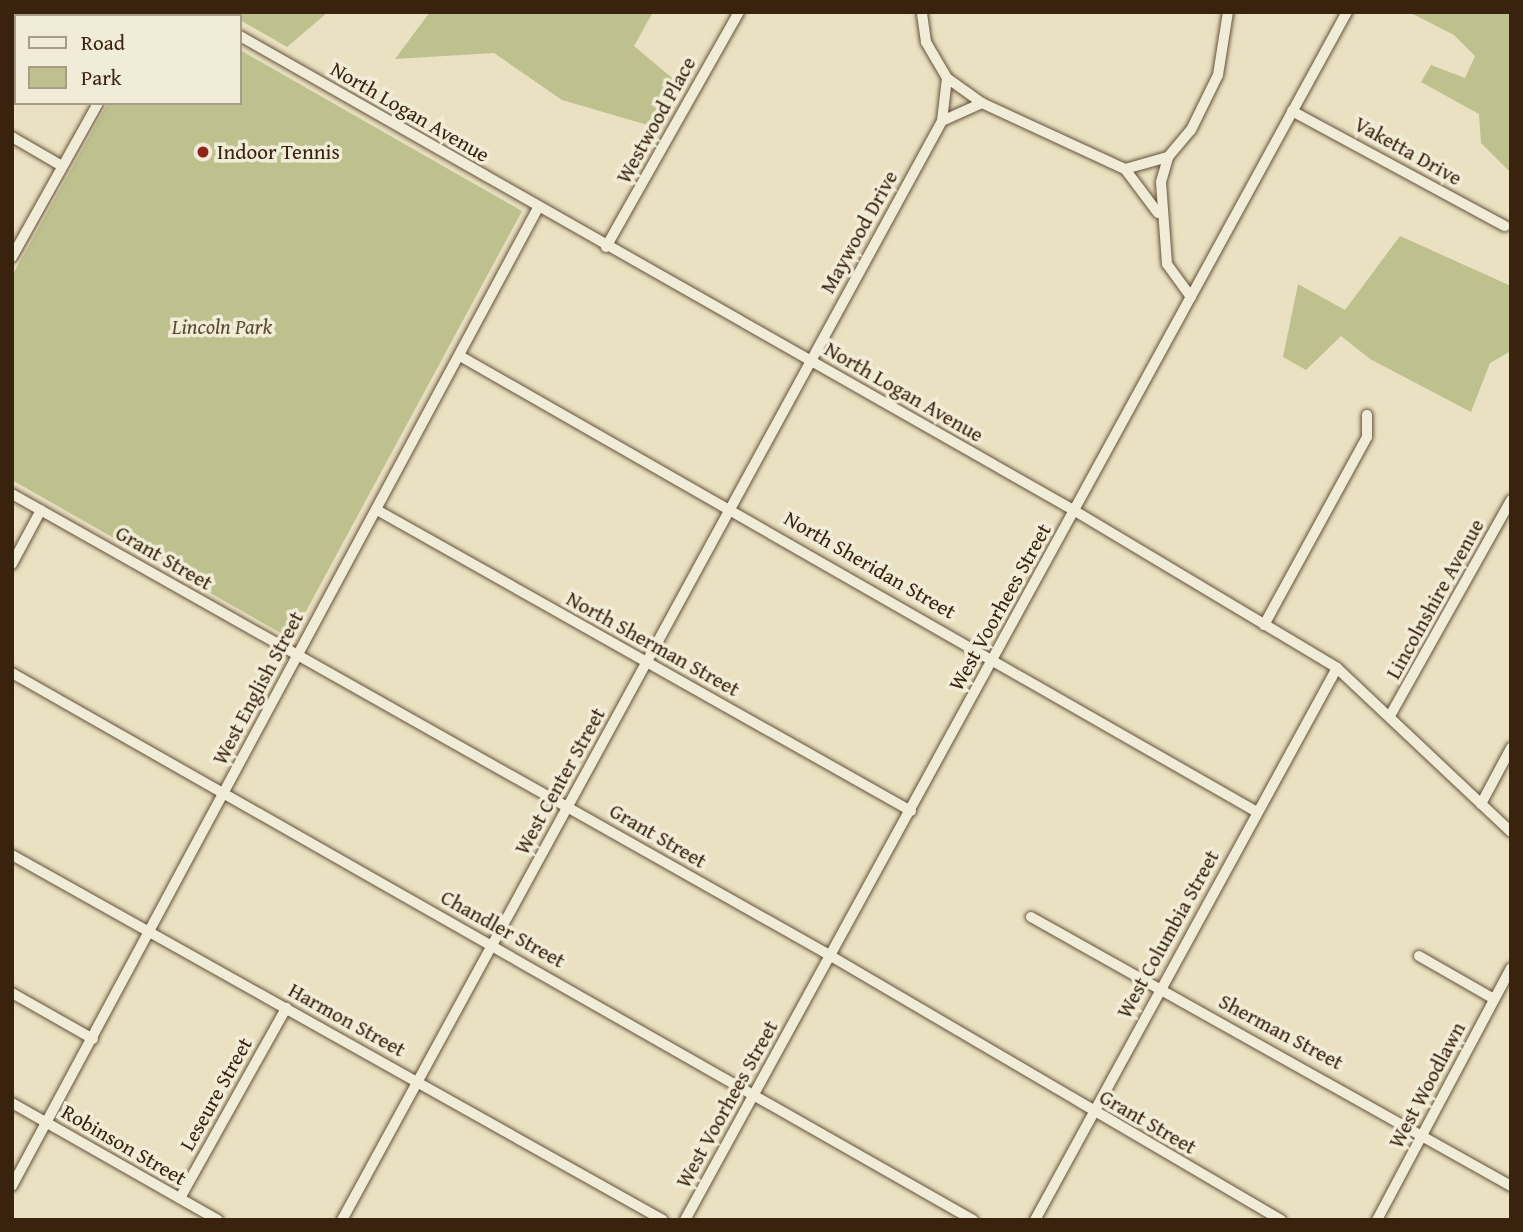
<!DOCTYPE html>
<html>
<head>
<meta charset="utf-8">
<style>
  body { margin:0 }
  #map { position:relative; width:1523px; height:1232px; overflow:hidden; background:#e9e1c1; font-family:"Gentium Book Plus",serif }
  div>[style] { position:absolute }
  .green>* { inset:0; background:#bec18e }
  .roads { filter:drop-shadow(0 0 2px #65523c) drop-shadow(0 0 2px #65523c) }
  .minor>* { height:10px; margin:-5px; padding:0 5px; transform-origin:5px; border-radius:5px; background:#f1ecd7 }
  .dots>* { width:19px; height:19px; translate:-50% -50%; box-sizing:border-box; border:4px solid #f1ecd7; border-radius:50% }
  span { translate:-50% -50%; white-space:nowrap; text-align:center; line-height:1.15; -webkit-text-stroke:7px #f1ecd7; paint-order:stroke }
  .street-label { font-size:21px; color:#39230f }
  .poi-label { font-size:21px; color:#39230f }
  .left { translate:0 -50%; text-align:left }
  .park-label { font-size:21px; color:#5a4a2f; font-style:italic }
  .frame { position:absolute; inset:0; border:14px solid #39230f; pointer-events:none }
  .legend { position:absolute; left:14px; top:14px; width:228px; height:91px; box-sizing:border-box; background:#f1ecd7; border:2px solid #a79c87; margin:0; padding:9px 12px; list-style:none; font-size:21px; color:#39230f }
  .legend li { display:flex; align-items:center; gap:14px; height:35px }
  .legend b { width:35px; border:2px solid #a79c87 }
</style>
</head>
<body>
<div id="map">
  <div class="green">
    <i style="clip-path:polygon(226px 12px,328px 12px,287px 47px)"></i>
    <i style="clip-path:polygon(430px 12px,653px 12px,634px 46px,684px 88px,658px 128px,562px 100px,494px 53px,395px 59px)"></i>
    <i style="clip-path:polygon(1409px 12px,1511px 12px,1511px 173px,1481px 143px,1479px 114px,1421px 82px,1431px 65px,1465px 78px,1475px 56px,1454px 35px)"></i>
    <i style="clip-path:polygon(240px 50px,522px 211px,291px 639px,12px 480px,12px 276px,108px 103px,240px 103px)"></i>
    <i style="clip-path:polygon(1400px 236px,1511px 286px,1511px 351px,1490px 363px,1471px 412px,1370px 359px,1341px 336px,1306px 370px,1283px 357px,1298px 284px,1345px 310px)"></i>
  </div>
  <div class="roads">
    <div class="minor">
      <i style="left:199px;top:12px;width:7px;rotate:34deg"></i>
      <i style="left:146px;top:16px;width:4px;rotate:-63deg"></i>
      <i style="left:240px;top:36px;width:961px;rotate:29.63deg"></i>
      <i style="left:1075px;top:511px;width:305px;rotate:30.9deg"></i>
      <i style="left:1337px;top:668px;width:239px;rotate:43.3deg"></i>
      <i style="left:947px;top:78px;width:43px;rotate:35.5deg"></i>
      <i style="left:1292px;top:111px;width:242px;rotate:28.4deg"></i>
      <i style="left:942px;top:121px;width:44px;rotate:-24.2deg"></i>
      <i style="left:982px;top:103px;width:157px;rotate:24.8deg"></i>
      <i style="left:1125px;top:169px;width:45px;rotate:-15.6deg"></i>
      <i style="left:12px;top:137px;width:58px;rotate:30.1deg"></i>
      <i style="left:1125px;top:169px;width:55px;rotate:53.1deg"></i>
      <i style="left:606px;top:247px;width:270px;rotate:-60.5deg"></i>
      <i style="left:12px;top:257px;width:176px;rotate:-60.8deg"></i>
      <i style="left:1191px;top:297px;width:41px;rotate:-126deg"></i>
      <i style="left:1167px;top:264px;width:82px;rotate:-94.2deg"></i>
      <i style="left:1161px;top:182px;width:26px;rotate:-74deg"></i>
      <i style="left:1168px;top:157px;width:35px;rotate:-50deg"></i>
      <i style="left:1191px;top:130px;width:61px;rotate:-63.9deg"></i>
      <i style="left:1218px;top:75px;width:64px;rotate:-81deg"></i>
      <i style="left:460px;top:356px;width:918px;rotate:29.78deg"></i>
      <i style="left:12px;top:494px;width:932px;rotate:29.42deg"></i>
      <i style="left:824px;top:952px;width:530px;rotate:30.39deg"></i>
      <i style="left:377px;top:510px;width:613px;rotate:29.41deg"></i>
      <i style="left:12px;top:564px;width:61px;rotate:-61.8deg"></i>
      <i style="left:1264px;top:625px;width:214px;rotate:-61.3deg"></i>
      <i style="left:1367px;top:437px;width:22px;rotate:-90deg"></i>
      <i style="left:12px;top:673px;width:1106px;rotate:29.65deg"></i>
      <i style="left:1391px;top:714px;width:245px;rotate:-60.7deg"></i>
      <i style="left:1481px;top:804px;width:64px;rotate:-61.8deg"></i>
      <i style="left:12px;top:855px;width:746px;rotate:29.28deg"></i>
      <i style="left:1031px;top:917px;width:550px;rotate:29.27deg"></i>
      <i style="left:1419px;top:956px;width:86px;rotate:29.8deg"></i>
      <i style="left:12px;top:993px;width:93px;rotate:29.6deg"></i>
      <i style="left:12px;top:1103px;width:237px;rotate:29.6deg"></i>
      <i style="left:12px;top:1186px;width:1110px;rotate:-61.73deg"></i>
      <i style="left:180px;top:1198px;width:218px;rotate:-60.8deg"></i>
      <i style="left:342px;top:1220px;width:1252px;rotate:-61.37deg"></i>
      <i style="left:942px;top:121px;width:43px;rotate:-83.4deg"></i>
      <i style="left:947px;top:78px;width:42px;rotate:-120.3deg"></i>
      <i style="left:926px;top:42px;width:30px;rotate:-98deg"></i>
      <i style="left:685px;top:1220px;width:1378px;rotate:-61.28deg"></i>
      <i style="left:1035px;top:1220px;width:629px;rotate:-61.32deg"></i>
      <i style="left:1377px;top:1220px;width:285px;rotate:-62deg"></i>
    </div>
  </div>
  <div class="dots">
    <i style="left:203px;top:152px;background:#8f2418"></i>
  </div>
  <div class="street-label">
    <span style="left:410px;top:112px;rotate:30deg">North Logan Avenue</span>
    <span style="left:656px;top:120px;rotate:-61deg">Westwood Place</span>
    <span style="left:1408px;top:151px;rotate:29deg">Vaketta Drive</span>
    <span style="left:859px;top:232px;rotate:-61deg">Maywood Drive</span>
    <span style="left:904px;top:392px;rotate:30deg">North Logan Avenue</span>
    <span style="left:164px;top:558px;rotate:30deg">Grant Street</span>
    <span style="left:870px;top:565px;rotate:30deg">North Sheridan Street</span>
    <span style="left:1435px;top:599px;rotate:-61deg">Lincolnshire Avenue</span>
    <span style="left:1000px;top:607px;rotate:-61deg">West Voorhees Street</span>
    <span style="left:653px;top:644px;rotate:29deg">North Sherman Street</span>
    <span style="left:258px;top:688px;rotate:-62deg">West English Street</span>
    <span style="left:560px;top:781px;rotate:-61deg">West Center Street</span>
    <span style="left:658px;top:836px;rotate:30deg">Grant Street</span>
    <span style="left:503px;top:929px;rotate:29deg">Chandler Street</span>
    <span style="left:1168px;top:934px;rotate:-61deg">West Columbia Street</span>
    <span style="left:347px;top:1020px;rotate:29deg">Harmon Street</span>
    <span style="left:1281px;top:1032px;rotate:28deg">Sherman Street</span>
    <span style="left:1427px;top:1085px;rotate:-62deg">West Woodlawn</span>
    <span style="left:216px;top:1094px;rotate:-61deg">Leseure Street</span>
    <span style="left:727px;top:1104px;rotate:-61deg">West Voorhees Street</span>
    <span style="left:1148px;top:1122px;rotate:30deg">Grant Street</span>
    <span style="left:124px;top:1145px;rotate:30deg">Robinson Street</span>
  </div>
  <div class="poi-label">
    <span class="left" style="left:217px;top:152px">Indoor Tennis</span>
  </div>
  <div class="park-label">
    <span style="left:222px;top:327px">Lincoln Park</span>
  </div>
  <div class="frame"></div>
  <ul class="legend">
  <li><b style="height:9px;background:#f1ecd7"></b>Road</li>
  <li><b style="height:19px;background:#bec18e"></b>Park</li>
  </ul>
</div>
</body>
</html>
